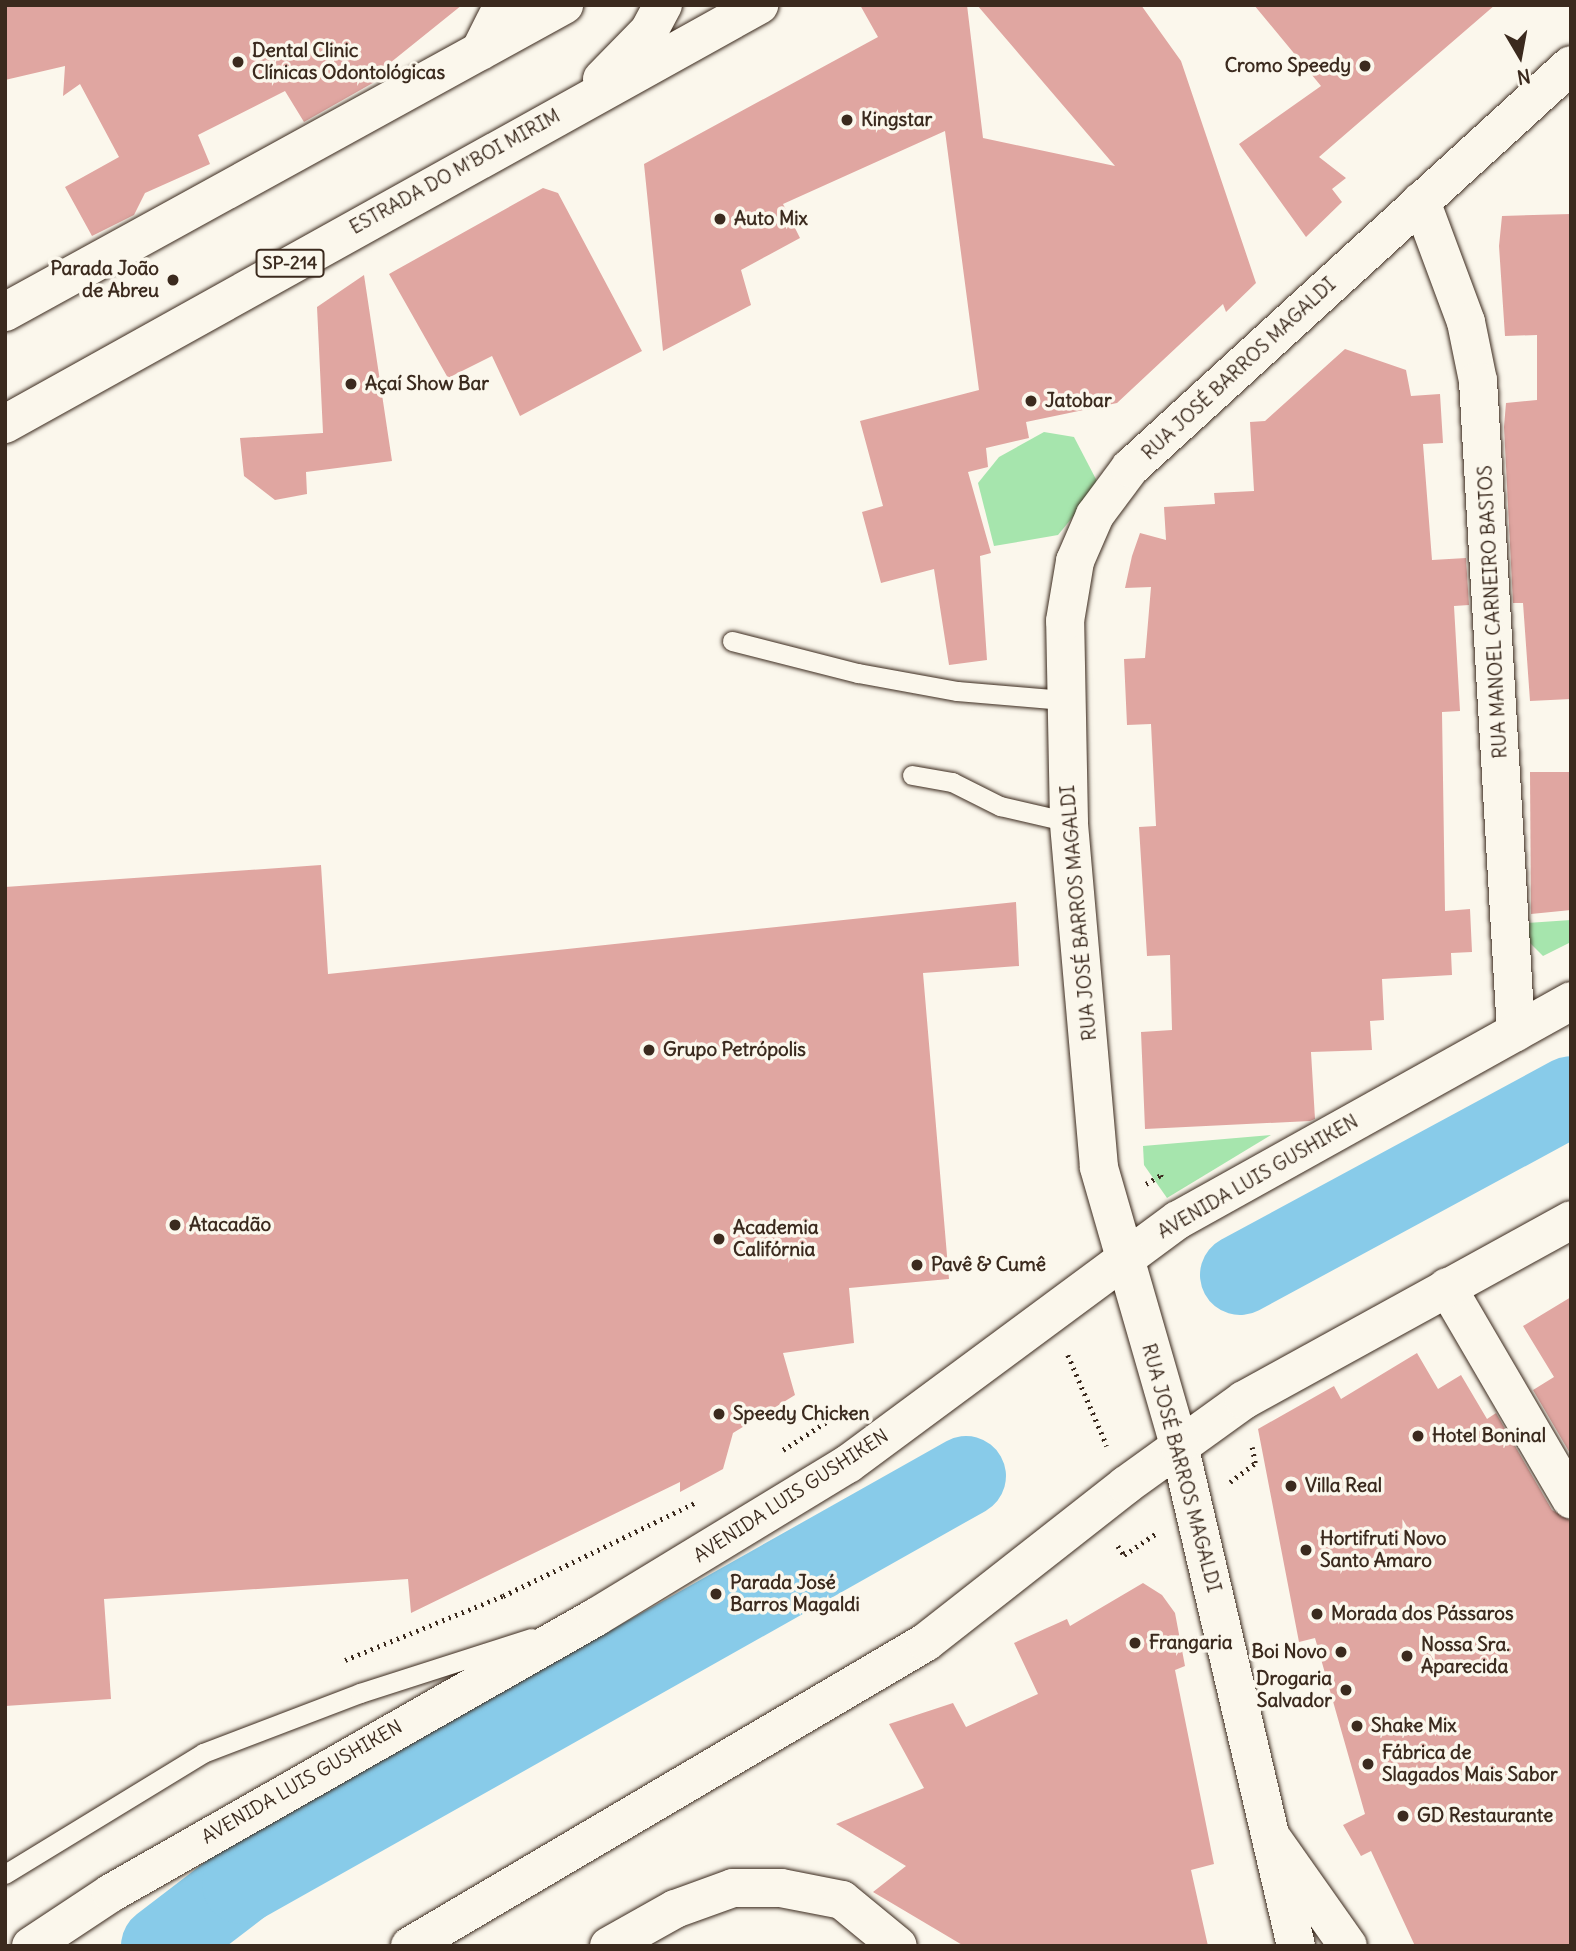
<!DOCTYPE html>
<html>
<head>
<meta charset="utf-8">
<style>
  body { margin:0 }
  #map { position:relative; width:1576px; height:1951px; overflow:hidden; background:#fbf7ec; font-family:Delius,sans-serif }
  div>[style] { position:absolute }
  .green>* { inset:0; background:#a6e5ad }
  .river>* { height:80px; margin:-40px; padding:0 40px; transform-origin:40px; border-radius:40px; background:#88cbe9 }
  .building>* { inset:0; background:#e0a6a1 }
  .path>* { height:4.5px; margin-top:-2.25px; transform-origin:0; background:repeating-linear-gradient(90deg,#3b2a1e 0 2px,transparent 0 7px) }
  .roads { filter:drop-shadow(0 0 2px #3b2a1e) drop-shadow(0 0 2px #3b2a1e) }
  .lane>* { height:19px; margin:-9.5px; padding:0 9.5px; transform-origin:9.5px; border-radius:9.5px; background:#fbf7ec }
  .street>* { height:38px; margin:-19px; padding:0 19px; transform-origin:19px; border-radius:19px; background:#fbf7ec }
  .secondary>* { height:38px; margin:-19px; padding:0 19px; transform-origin:19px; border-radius:19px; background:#fbf7ec }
  .primary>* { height:38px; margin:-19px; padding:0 19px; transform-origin:19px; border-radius:19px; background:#fbf7ec }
  .dots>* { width:19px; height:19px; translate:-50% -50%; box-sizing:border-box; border:4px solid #fbf7ec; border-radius:50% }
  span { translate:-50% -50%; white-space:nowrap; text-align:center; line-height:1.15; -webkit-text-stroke:7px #fbf7ec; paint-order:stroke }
  .shield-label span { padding:2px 5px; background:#fbf7ec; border:2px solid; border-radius:5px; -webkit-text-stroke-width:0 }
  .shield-label { font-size:18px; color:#3b2a1e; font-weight:700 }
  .poi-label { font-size:19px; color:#3b2a1e; font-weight:700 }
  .left { translate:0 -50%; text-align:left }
  .right { translate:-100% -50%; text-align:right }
  .street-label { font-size:19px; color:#3b2a1e }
  .frame { position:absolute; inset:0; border:7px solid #3b2a1e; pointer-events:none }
  .north { position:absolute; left:1485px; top:21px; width:70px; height:70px; -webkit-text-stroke:5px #fbf7ec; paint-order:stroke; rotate:170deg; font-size:19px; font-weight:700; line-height:28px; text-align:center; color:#3b2a1e }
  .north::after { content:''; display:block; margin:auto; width:24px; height:32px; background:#3b2a1e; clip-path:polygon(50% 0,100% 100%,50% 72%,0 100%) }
</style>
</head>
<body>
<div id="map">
  <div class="green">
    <i style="clip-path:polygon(1044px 432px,1074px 437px,1099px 485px,1058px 535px,994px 546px,978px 483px,999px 457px)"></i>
    <i style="clip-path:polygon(1571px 920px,1571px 942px,1543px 956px,1527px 940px,1527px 923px)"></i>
    <i style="clip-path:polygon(1271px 1135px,1167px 1198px,1144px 1165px,1143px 1146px)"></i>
  </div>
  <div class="river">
    <i style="left:1240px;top:1275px;width:376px;rotate:-28.4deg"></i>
    <i style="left:161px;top:1946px;width:102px;rotate:-37.4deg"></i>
    <i style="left:242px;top:1884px;width:831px;rotate:-29.4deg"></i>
  </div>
  <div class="building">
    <i style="clip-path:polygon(5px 5px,462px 5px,375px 75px,378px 80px,304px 122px,285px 91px,198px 135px,210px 164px,145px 193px,134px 215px,92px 236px,65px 187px,119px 157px,80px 84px,63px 96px,65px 66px,5px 80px)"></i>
    <i style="clip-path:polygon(860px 5px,967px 5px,983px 138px,1115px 166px,977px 5px,1141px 5px,1181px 61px,1256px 283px,1226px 312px,1223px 304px,1117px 403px,1026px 422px,1029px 438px,986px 448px,988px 467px,968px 472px,991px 553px,980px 556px,987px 660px,949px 665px,934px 569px,881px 583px,862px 512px,883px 506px,860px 421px,979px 390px,945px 131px,783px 204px,800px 238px,741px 270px,751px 305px,663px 351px,644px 164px,878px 37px)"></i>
    <i style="clip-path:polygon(1254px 5px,1495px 5px,1319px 157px,1346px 178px,1332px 189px,1342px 202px,1306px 237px,1239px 144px,1321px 86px)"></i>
    <i style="clip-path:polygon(543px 188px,558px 193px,642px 351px,520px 416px,492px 356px,448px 378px,389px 274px)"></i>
    <i style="clip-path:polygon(1571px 214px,1571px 699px,1530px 701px,1523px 603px,1513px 603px,1504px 427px,1506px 403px,1537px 400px,1537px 335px,1505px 336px,1499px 246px,1502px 216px)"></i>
    <i style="clip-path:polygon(364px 275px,392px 461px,306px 472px,307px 494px,275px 500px,244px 476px,240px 438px,323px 433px,317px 307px)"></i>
    <i style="clip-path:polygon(1345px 349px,1406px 370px,1411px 396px,1440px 394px,1443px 443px,1423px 444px,1432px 560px,1466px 558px,1469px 605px,1454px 606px,1460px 711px,1442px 712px,1445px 911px,1470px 909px,1472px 952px,1451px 953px,1452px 975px,1382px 979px,1384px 1020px,1370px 1021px,1372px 1050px,1311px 1052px,1315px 1119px,1310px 1121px,1145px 1129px,1141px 1032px,1172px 1030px,1170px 955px,1147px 956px,1139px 827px,1156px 826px,1151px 724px,1127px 725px,1124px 659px,1145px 658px,1151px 587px,1125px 588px,1132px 556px,1140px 533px,1166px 540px,1164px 507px,1215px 504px,1214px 493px,1254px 491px,1250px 422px,1265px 421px)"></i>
    <i style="clip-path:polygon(1530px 772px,1571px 772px,1571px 910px,1531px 914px)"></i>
    <i style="clip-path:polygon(321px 865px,328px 974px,1016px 902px,1019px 966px,923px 973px,949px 1279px,849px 1288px,854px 1343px,783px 1353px,795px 1395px,733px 1433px,723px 1469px,680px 1492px,680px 1482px,411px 1613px,408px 1579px,104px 1599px,111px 1699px,5px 1706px,5px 887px)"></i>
    <i style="clip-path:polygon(1571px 1297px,1571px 1455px,1533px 1390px,1554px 1377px,1523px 1326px)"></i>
    <i style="clip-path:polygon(1417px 1353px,1438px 1389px,1461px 1375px,1487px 1419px,1496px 1413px,1552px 1510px,1571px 1521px,1571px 1946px,1415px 1946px,1371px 1851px,1361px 1856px,1343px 1825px,1365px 1814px,1315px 1638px,1299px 1642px,1258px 1429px,1334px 1386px,1341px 1399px)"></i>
    <i style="clip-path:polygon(1143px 1583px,1162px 1595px,1175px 1613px,1185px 1666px,1175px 1670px,1214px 1864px,1191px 1870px,1208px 1946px,964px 1946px,873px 1892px,906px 1866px,836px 1824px,924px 1788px,889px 1724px,953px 1703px,966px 1727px,1038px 1694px,1014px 1643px,1067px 1619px,1070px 1626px)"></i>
  </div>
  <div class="path">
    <i style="left:1146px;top:1184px;width:17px;rotate:-31deg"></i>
    <i style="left:1161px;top:1175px;width:5px;rotate:68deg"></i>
    <i style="left:1068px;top:1355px;width:99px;rotate:66.8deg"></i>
    <i style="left:783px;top:1450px;width:61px;rotate:-32.9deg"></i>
    <i style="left:1230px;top:1482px;width:31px;rotate:-37deg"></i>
    <i style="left:1255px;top:1463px;width:16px;rotate:-101deg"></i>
    <i style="left:1118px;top:1546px;width:11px;rotate:56deg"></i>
    <i style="left:1124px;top:1555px;width:40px;rotate:-34deg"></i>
    <i style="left:345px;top:1660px;width:170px;rotate:-22.1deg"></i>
    <i style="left:503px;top:1596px;width:216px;rotate:-25.9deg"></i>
  </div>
  <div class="roads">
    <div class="lane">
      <i style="left:732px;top:641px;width:130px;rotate:14.3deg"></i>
      <i style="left:858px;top:673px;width:101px;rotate:10.3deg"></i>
      <i style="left:957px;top:691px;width:107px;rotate:4.8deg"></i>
      <i style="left:912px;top:775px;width:41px;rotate:9.9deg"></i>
      <i style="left:952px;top:782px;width:54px;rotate:26.6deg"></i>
      <i style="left:1000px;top:806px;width:71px;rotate:13.1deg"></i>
      <i style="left:5px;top:1874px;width:232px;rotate:-31.4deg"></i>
      <i style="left:203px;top:1753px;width:168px;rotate:-20.9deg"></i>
      <i style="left:360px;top:1693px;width:180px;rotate:-17.8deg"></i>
    </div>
    <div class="street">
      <i style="left:480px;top:51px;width:51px;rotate:-63.4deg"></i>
      <i style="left:1421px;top:201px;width:129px;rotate:69.6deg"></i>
      <i style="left:1466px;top:322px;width:60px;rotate:78.5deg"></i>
      <i style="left:1478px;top:381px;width:652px;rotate:86.66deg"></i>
      <i style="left:1447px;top:1287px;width:246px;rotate:59.7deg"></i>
      <i style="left:1274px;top:1841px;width:128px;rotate:54.8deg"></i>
      <i style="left:609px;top:1946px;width:76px;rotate:-29.3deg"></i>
      <i style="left:675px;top:1909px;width:62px;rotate:-19.9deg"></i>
      <i style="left:733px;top:1888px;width:48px"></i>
      <i style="left:781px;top:1888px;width:62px;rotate:11.1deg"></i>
      <i style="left:842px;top:1900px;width:72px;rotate:39.4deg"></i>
    </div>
    <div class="secondary">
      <i style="left:31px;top:1946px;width:96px;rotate:-33.5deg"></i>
      <i style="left:111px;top:1893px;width:558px;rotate:-29.64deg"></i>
      <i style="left:596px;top:1617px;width:295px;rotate:-31.3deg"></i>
      <i style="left:848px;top:1464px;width:410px;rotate:-36.5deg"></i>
      <i style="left:1178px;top:1220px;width:450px;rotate:-29.1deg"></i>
      <i style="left:410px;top:1946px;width:599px;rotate:-30.5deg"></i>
      <i style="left:926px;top:1642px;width:254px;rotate:-38.1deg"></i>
      <i style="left:1126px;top:1485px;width:145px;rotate:-35.8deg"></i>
      <i style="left:1244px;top:1400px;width:373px;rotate:-28.8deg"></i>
      <i style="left:1296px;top:1946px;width:514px;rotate:-103.14deg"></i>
      <i style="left:1179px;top:1445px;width:289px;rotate:-106.1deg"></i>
      <i style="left:1099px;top:1167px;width:346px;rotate:-95deg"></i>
      <i style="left:1069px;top:822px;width:201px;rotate:-91.1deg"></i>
      <i style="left:1065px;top:621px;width:61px;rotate:-80.5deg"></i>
      <i style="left:1075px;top:561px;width:50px;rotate:-66.5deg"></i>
      <i style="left:1095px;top:515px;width:59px;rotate:-53.3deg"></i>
      <i style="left:1130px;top:468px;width:597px;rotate:-42.42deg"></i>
    </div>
    <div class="primary">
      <i style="left:602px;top:79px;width:67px;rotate:-45.6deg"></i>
      <i style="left:649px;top:31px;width:30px;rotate:-62deg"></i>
      <i style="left:5px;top:312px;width:638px;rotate:-28.78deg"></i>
      <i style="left:5px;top:424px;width:863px;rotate:-29.06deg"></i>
    </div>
  </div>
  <div class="dots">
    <i style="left:238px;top:62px;background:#3b2a1e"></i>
    <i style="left:1365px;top:66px;background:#3b2a1e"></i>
    <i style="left:847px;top:120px;background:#3b2a1e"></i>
    <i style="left:720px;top:219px;background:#3b2a1e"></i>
    <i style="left:173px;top:280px;background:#3b2a1e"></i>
    <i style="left:351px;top:384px;background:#3b2a1e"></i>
    <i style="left:1031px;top:401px;background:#3b2a1e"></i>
    <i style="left:649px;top:1050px;background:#3b2a1e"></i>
    <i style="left:175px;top:1225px;background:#3b2a1e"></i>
    <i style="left:719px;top:1239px;background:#3b2a1e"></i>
    <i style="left:917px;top:1265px;background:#3b2a1e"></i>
    <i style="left:719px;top:1414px;background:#3b2a1e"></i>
    <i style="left:1418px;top:1436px;background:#3b2a1e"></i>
    <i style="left:1291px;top:1486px;background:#3b2a1e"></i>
    <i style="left:1306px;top:1550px;background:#3b2a1e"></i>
    <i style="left:716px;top:1594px;background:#3b2a1e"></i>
    <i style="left:1317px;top:1614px;background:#3b2a1e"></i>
    <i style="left:1135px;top:1643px;background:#3b2a1e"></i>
    <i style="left:1341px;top:1652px;background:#3b2a1e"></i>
    <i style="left:1407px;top:1656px;background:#3b2a1e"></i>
    <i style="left:1346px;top:1690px;background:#3b2a1e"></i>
    <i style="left:1357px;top:1726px;background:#3b2a1e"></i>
    <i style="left:1368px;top:1764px;background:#3b2a1e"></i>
    <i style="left:1403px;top:1816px;background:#3b2a1e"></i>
  </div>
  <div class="shield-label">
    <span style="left:290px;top:263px">SP-214</span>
  </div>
  <div class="poi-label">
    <span class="left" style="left:252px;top:62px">Dental Clinic<br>Clínicas Odontológicas</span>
    <span class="right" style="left:1351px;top:66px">Cromo Speedy</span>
    <span class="left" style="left:861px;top:120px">Kingstar</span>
    <span class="left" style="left:734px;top:219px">Auto Mix</span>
    <span class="right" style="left:159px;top:280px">Parada João<br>de Abreu</span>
    <span class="left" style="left:365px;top:384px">Açaí Show Bar</span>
    <span class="left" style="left:1045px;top:401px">Jatobar</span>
    <span class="left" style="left:663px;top:1050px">Grupo Petrópolis</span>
    <span class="left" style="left:189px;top:1225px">Atacadão</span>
    <span class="left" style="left:733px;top:1239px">Academia<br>Califórnia</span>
    <span class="left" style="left:931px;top:1265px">Pavê &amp; Cumê</span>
    <span class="left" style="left:733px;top:1414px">Speedy Chicken</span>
    <span class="left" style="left:1432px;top:1436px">Hotel Boninal</span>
    <span class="left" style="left:1305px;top:1486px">Villa Real</span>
    <span class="left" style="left:1320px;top:1550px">Hortifruti Novo<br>Santo Amaro</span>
    <span class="left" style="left:730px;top:1594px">Parada José<br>Barros Magaldi</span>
    <span class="left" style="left:1331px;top:1614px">Morada dos Pássaros</span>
    <span class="left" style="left:1149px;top:1643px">Frangaria</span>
    <span class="left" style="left:1421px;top:1656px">Nossa Sra.<br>Aparecida</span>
    <span class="right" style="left:1327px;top:1652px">Boi Novo</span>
    <span class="right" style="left:1332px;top:1690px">Drogaria<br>Salvador</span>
    <span class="left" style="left:1371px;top:1726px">Shake Mix</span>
    <span class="left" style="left:1382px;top:1764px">Fábrica de<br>Slagados Mais Sabor</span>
    <span class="left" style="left:1417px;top:1816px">GD Restaurante</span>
  </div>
  <div class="street-label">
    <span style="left:455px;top:172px;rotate:-29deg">ESTRADA DO M'BOI MIRIM</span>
    <span style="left:1239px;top:369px;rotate:-43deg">RUA JOSÉ BARROS MAGALDI</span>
    <span style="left:1493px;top:612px;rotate:-93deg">RUA MANOEL CARNEIRO BASTOS</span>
    <span style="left:1079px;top:913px;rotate:-95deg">RUA JOSÉ BARROS MAGALDI</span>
    <span style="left:1258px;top:1177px;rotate:-30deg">AVENIDA LUIS GUSHIKEN</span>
    <span style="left:1181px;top:1468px;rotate:75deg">RUA JOSÉ BARROS MAGALDI</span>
    <span style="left:791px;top:1496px;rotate:-33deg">AVENIDA LUIS GUSHIKEN</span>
    <span style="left:302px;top:1782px;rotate:-30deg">AVENIDA LUIS GUSHIKEN</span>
  </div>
  <div class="frame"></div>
  <div class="north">N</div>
</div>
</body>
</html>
